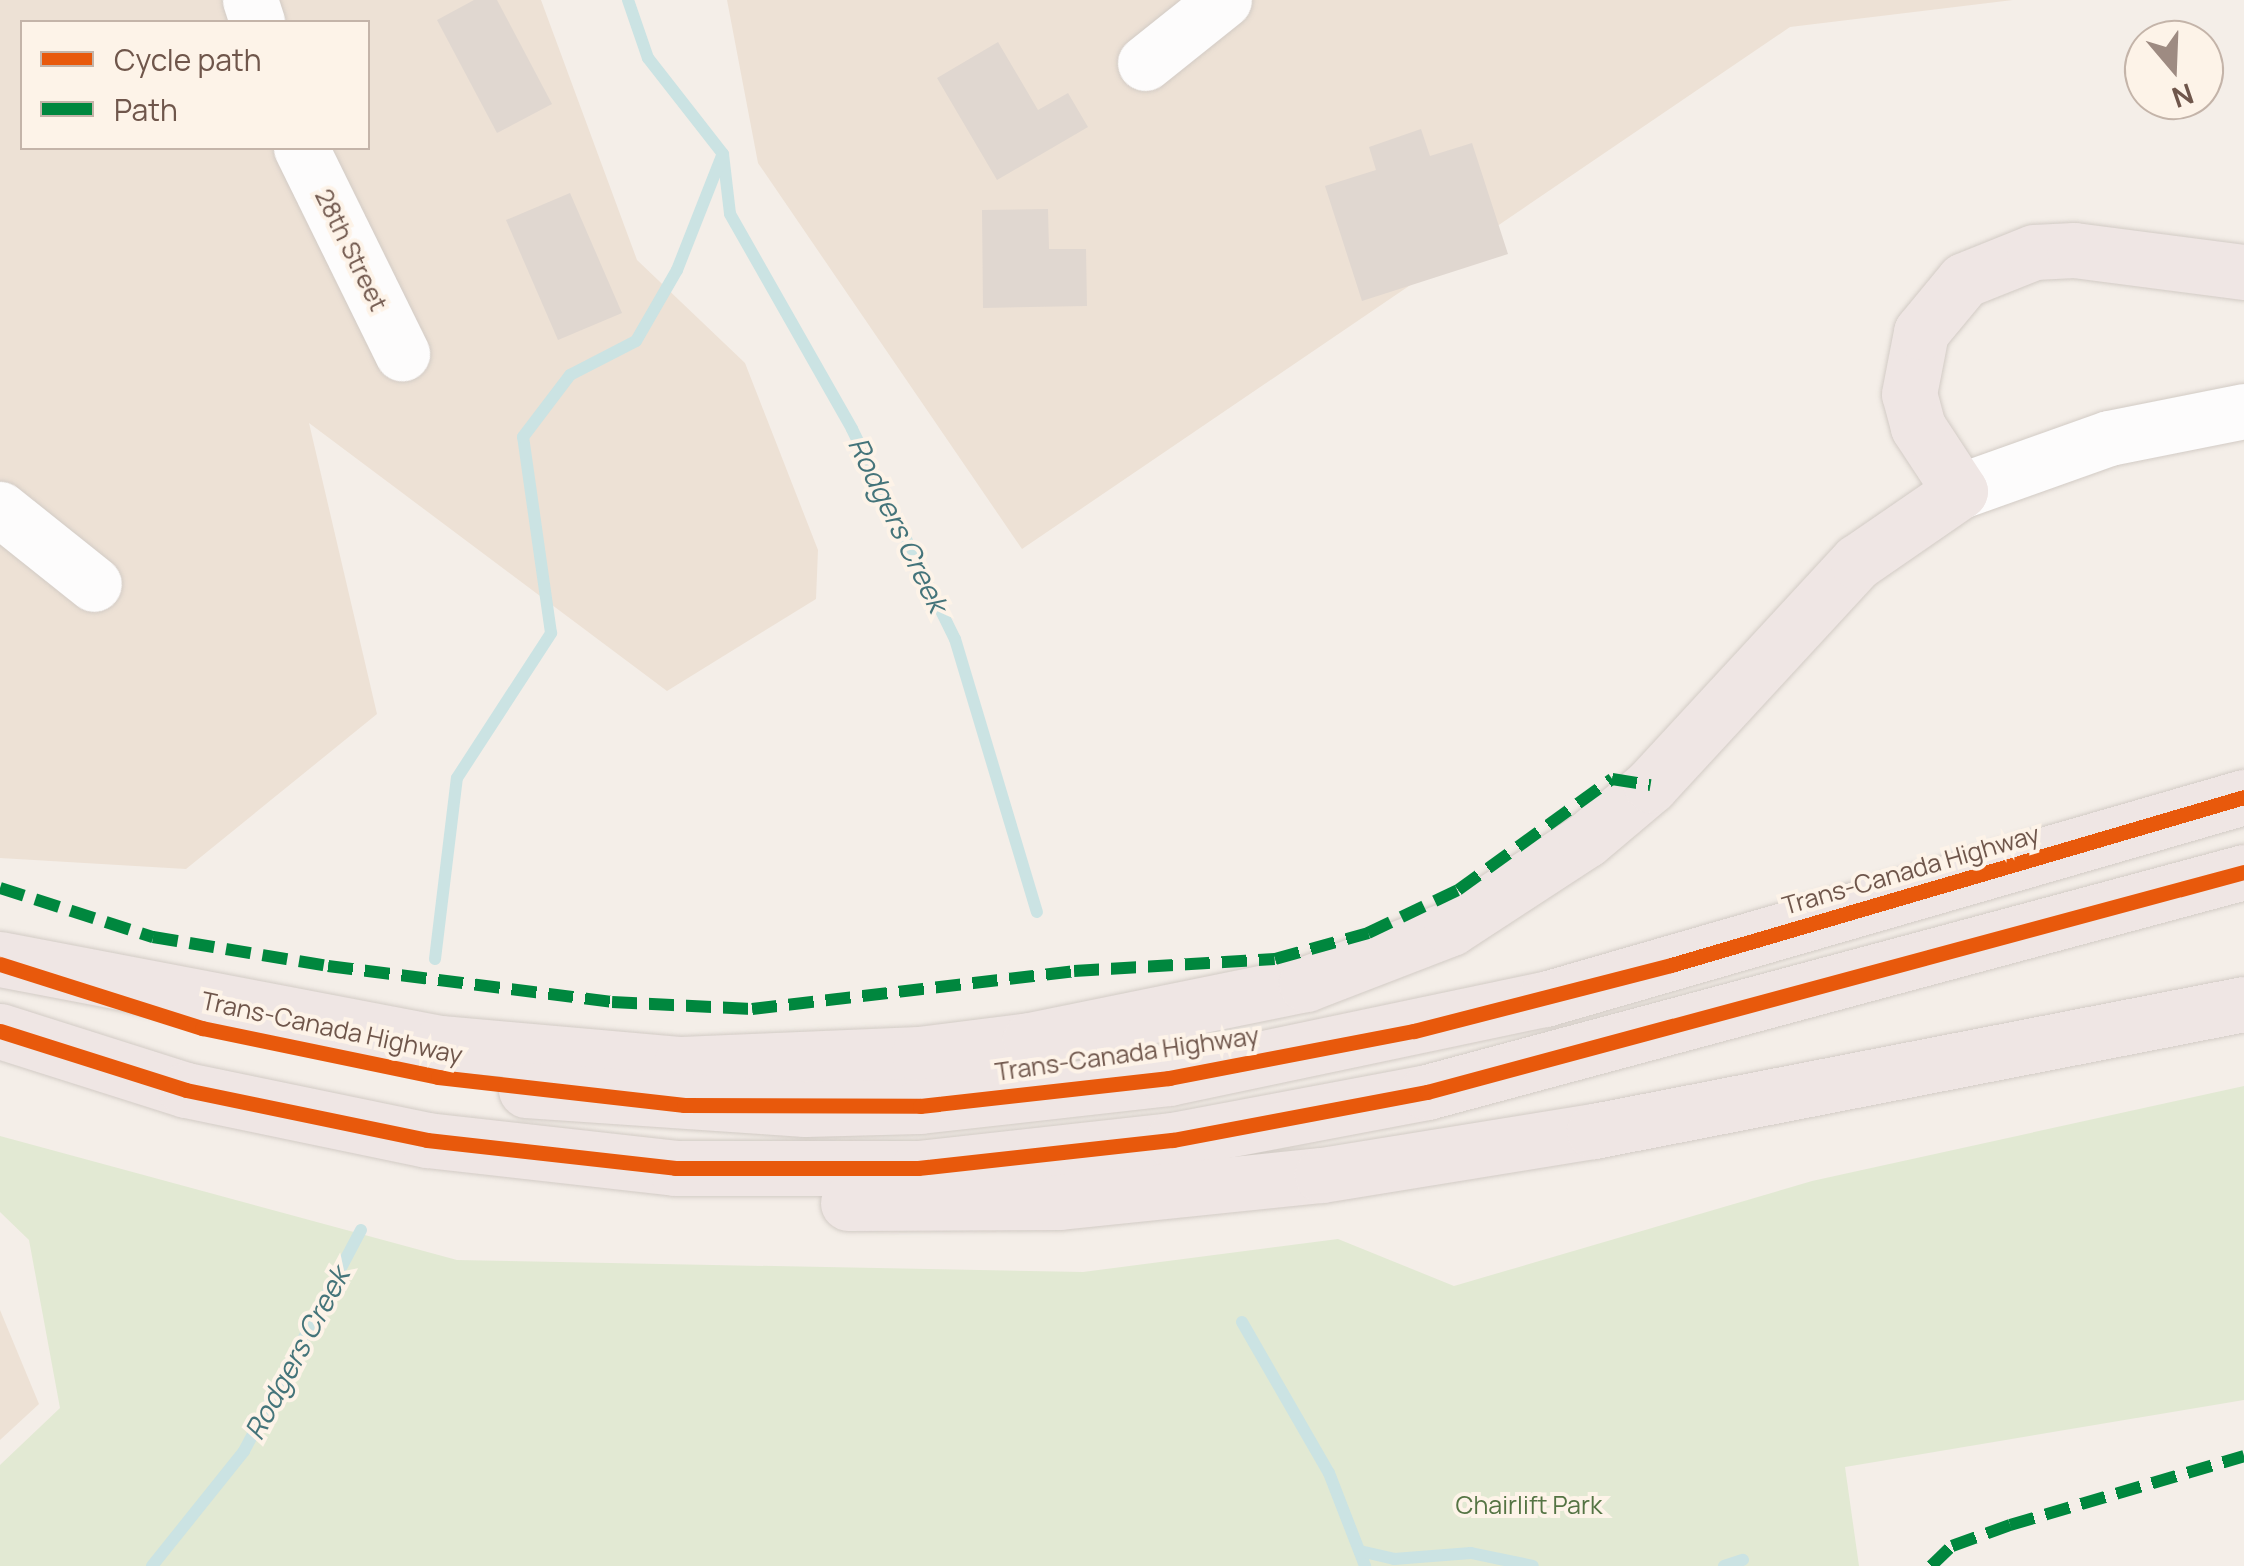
<!DOCTYPE html>
<html>
<head>
<meta charset="utf-8">
<style>
  body { margin:0 }
  #map { position:relative; width:2244px; height:1566px; overflow:hidden; background:#f4eee8; font-family:Manrope,sans-serif }
  div>[style] { position:absolute }
  .residential>* { inset:0; background:#ede1d5 }
  .green>* { inset:0; background:#e2e9d3 }
  .stream>* { height:12px; margin:-6px; padding:0 6px; transform-origin:6px; border-radius:6px; background:#cbe3e3 }
  .building>* { inset:0; background:#e0d7d0 }
  .roads { filter:drop-shadow(0 0 2px #d2cbc5) drop-shadow(0 0 2px #d2cbc5) }
  .minor>* { height:55px; margin:-27.5px; padding:0 27.5px; transform-origin:27.5px; border-radius:27.5px; background:#fdfcfc }
  .highway>* { height:55px; margin:-27.5px; padding:0 27.5px; transform-origin:27.5px; border-radius:27.5px; background:#efe6e4 }
  .quiet>* { height:12px; margin-top:-6px; transform-origin:0; background:repeating-linear-gradient(90deg,#00873e 0 25px,transparent 0 37px) }
  .cycleway>* { height:15px; margin:-7.5px; padding:0 7.5px; transform-origin:7.5px; border-radius:7.5px; background:#e8590c }
  span { translate:-50% -50%; white-space:nowrap; text-align:center; line-height:1.15; -webkit-text-stroke:8px #fdf3e8; paint-order:stroke }
  .street-label { font-size:25px; color:#6f564b }
  .park-label { font-size:25px; color:#557444 }
  .water-label { font-size:28px; color:#44747a; font-style:italic }
  .legend { position:absolute; left:20px; top:20px; width:350px; height:130px; box-sizing:border-box; background:#fdf3e8; border:2px solid #c4b4a9; margin:0; padding:12px 18px; list-style:none; font-size:30px; color:#6f564b }
  .legend li { display:flex; align-items:center; gap:20px; height:50px }
  .legend b { width:50px; border:2px solid #c4b4a9 }
  .north { position:absolute; left:2124px; top:20px; width:100px; height:100px; box-sizing:border-box; background:#fdf3e8; border:2px solid #c4b4a9; border-radius:50%; rotate:161deg; font-size:28px; font-weight:700; line-height:40px; text-align:center; color:#6f564b }
  .north::after { content:''; display:block; margin:auto; width:35px; height:45px; background:#9e8b82; clip-path:polygon(50% 0,100% 100%,50% 72%,0 100%) }
</style>
</head>
<body>
<div id="map">
  <div class="residential">
    <i style="clip-path:polygon(evenodd,0 0,541px 0,637px 260px,745px 363px,818px 550px,816px 599px,667px 691px,309px 423px,377px 714px,186px 869px,0 858px,0 0,22px 22px,368px 22px,368px 148px,22px 148px,22px 22px)"></i>
    <i style="clip-path:polygon(727px 0,2013px 0,1790px 27px,1022px 549px,758px 163px)"></i>
    <i style="clip-path:polygon(0 1310px,39px 1404px,0 1440px)"></i>
  </div>
  <div class="green">
    <i style="clip-path:polygon(2244px 1086px,2244px 1400px,1845px 1467px,1859px 1566px,0 1566px,0 1465px,60px 1408px,29px 1240px,0 1212px,0 1136px,457px 1260px,1083px 1272px,1338px 1239px,1454px 1286px,1812px 1181px)"></i>
  </div>
  <div class="stream">
    <i style="left:628px;top:0;width:61px;rotate:71deg"></i>
    <i style="left:648px;top:58px;width:122px;rotate:52deg"></i>
    <i style="left:723px;top:154px;width:60px;rotate:83.3deg"></i>
    <i style="left:730px;top:214px;width:247px;rotate:60.4deg"></i>
    <i style="left:852px;top:429px;width:234px;rotate:63.9deg"></i>
    <i style="left:955px;top:639px;width:285px;rotate:73.3deg"></i>
    <i style="left:435px;top:959px;width:182px;rotate:-83.1deg"></i>
    <i style="left:457px;top:778px;width:173px;rotate:-57deg"></i>
    <i style="left:551px;top:633px;width:198px;rotate:-98.1deg"></i>
    <i style="left:523px;top:437px;width:78px;rotate:-52.8deg"></i>
    <i style="left:570px;top:375px;width:74px;rotate:-27.3deg"></i>
    <i style="left:636px;top:341px;width:82px;rotate:-60deg"></i>
    <i style="left:677px;top:270px;width:123px;rotate:-68.5deg"></i>
    <i style="left:1242px;top:1322px;width:174px;rotate:60.1deg"></i>
    <i style="left:1329px;top:1473px;width:100px;rotate:68.8deg"></i>
    <i style="left:1360px;top:1551px;width:35px;rotate:13deg"></i>
    <i style="left:1394px;top:1559px;width:77px;rotate:-4.5deg"></i>
    <i style="left:1471px;top:1553px;width:63px;rotate:11.8deg"></i>
    <i style="left:152px;top:1566px;width:147px;rotate:-51.3deg"></i>
    <i style="left:244px;top:1451px;width:250px;rotate:-62.1deg"></i>
    <i style="left:1724px;top:1566px;width:20px;rotate:-18deg"></i>
  </div>
  <div class="building">
    <i style="clip-path:polygon(474px 0,497px 0,552px 104px,497px 133px,437px 20px)"></i>
    <i style="clip-path:polygon(998px 42px,1038px 110px,1068px 93px,1088px 127px,997px 180px,937px 78px)"></i>
    <i style="clip-path:polygon(1421px 129px,1430px 156px,1472px 143px,1508px 254px,1362px 301px,1325px 186px,1376px 170px,1369px 147px)"></i>
    <i style="clip-path:polygon(570px 193px,622px 313px,558px 340px,506px 220px)"></i>
    <i style="clip-path:polygon(1048px 209px,1049px 249px,1086px 249px,1087px 306px,983px 308px,982px 210px)"></i>
  </div>
  <div class="roads">
    <div class="minor">
      <i style="left:250px;top:0;width:23px;rotate:72deg"></i>
      <i style="left:1145px;top:63px;width:101px;rotate:-38.6deg"></i>
      <i style="left:301px;top:148px;width:229px;rotate:63.8deg"></i>
      <i style="left:1960px;top:491px;width:158px;rotate:-19.6deg"></i>
      <i style="left:2109px;top:438px;width:138px;rotate:-11.3deg"></i>
      <i style="left:0;top:509px;width:120px;rotate:38.6deg"></i>
    </div>
    <div class="highway">
      <i style="left:0;top:959px;width:448px;rotate:10.8deg"></i>
      <i style="left:440px;top:1043px;width:242px;rotate:5deg"></i>
      <i style="left:681px;top:1064px;width:238px;rotate:-2.4deg"></i>
      <i style="left:919px;top:1054px;width:112px;rotate:-7.2deg"></i>
      <i style="left:1030px;top:1040px;width:282px;rotate:-11.5deg"></i>
      <i style="left:1306px;top:984px;width:155px;rotate:-21.1deg"></i>
      <i style="left:1451px;top:928px;width:161px;rotate:-33.1deg"></i>
      <i style="left:1586px;top:840px;width:85px;rotate:-40.2deg"></i>
      <i style="left:1651px;top:785px;width:304px;rotate:-47.3deg"></i>
      <i style="left:1857px;top:562px;width:125px;rotate:-34.6deg"></i>
      <i style="left:1960px;top:491px;width:77px;rotate:-123.3deg"></i>
      <i style="left:1918px;top:427px;width:34px;rotate:-105deg"></i>
      <i style="left:1909px;top:394px;width:63px;rotate:-79deg"></i>
      <i style="left:1921px;top:332px;width:67px;rotate:-50.4deg"></i>
      <i style="left:1964px;top:280px;width:75px;rotate:-21.8deg"></i>
      <i style="left:2034px;top:252px;width:40px;rotate:-2.9deg"></i>
      <i style="left:2074px;top:250px;width:171px;rotate:7.4deg"></i>
      <i style="left:0;top:1031px;width:195px;rotate:17.6deg"></i>
      <i style="left:186px;top:1090px;width:246px;rotate:11.7deg"></i>
      <i style="left:427px;top:1140px;width:250px;rotate:6.4deg"></i>
      <i style="left:675px;top:1168px;width:243px"></i>
      <i style="left:918px;top:1168px;width:257px;rotate:-6.3deg"></i>
      <i style="left:1173px;top:1140px;width:258px;rotate:-10.7deg"></i>
      <i style="left:1427px;top:1092px;width:846px;rotate:-15.07deg"></i>
      <i style="left:526px;top:1090px;width:280px;rotate:3.9deg"></i>
      <i style="left:805px;top:1109px;width:115px;rotate:-1.5deg"></i>
      <i style="left:920px;top:1106px;width:251px;rotate:-6.4deg"></i>
      <i style="left:1169px;top:1078px;width:384px;rotate:-11.9deg"></i>
      <i style="left:1545px;top:999px;width:728px;rotate:-16.12deg"></i>
      <i style="left:848px;top:1203px;width:212px;rotate:-0.3deg"></i>
      <i style="left:1060px;top:1202px;width:263px;rotate:-5.9deg"></i>
      <i style="left:1322px;top:1175px;width:276px;rotate:-9.2deg"></i>
      <i style="left:1594px;top:1131px;width:662px;rotate:-11.06deg"></i>
    </div>
  </div>
  <div class="quiet">
    <i style="left:0;top:888px;width:161px;rotate:17.8deg"></i>
    <i style="left:153px;top:937px;width:177px;rotate:9.4deg"></i>
    <i style="left:328px;top:966px;width:286px;rotate:7.2deg"></i>
    <i style="left:612px;top:1002px;width:140px;rotate:2.9deg"></i>
    <i style="left:752px;top:1009px;width:324px;rotate:-6.7deg"></i>
    <i style="left:1074px;top:971px;width:201px;rotate:-3.4deg"></i>
    <i style="left:1275px;top:959px;width:97px;rotate:-15.6deg"></i>
    <i style="left:1368px;top:933px;width:100px;rotate:-25.5deg"></i>
    <i style="left:1458px;top:890px;width:190px;rotate:-35.8deg"></i>
    <i style="left:1612px;top:779px;width:39px;rotate:9deg"></i>
    <i style="left:1931px;top:1566px;width:29px;rotate:-44deg"></i>
    <i style="left:1952px;top:1546px;width:62px;rotate:-19.9deg"></i>
    <i style="left:2010px;top:1525px;width:244px;rotate:-16.4deg"></i>
  </div>
  <div class="cycleway">
    <i style="left:0;top:964px;width:212px;rotate:17.6deg"></i>
    <i style="left:202px;top:1028px;width:241px;rotate:11.7deg"></i>
    <i style="left:438px;top:1077px;width:248px;rotate:6.5deg"></i>
    <i style="left:684px;top:1105px;width:236px;rotate:0.2deg"></i>
    <i style="left:920px;top:1106px;width:251px;rotate:-6.4deg"></i>
    <i style="left:1169px;top:1078px;width:249px;rotate:-10.9deg"></i>
    <i style="left:1414px;top:1031px;width:265px;rotate:-14.4deg"></i>
    <i style="left:1671px;top:965px;width:597px;rotate:-16.34deg"></i>
    <i style="left:0;top:1031px;width:195px;rotate:17.6deg"></i>
    <i style="left:186px;top:1090px;width:246px;rotate:11.7deg"></i>
    <i style="left:427px;top:1140px;width:250px;rotate:6.4deg"></i>
    <i style="left:675px;top:1168px;width:243px"></i>
    <i style="left:918px;top:1168px;width:257px;rotate:-6.3deg"></i>
    <i style="left:1173px;top:1140px;width:258px;rotate:-10.7deg"></i>
    <i style="left:1427px;top:1092px;width:846px;rotate:-15.07deg"></i>
  </div>
  <div class="street-label">
    <span style="left:351px;top:250px;rotate:64deg">28th Street</span>
    <span style="left:1911px;top:870px;rotate:-16deg">Trans-Canada Highway</span>
    <span style="left:332px;top:1028px;rotate:12deg">Trans-Canada Highway</span>
    <span style="left:1127px;top:1054px;rotate:-8deg">Trans-Canada Highway</span>
  </div>
  <div class="park-label">
    <span style="left:1529px;top:1505px">Chairlift Park</span>
  </div>
  <div class="water-label">
    <span style="left:899px;top:524px;rotate:64deg">Rodgers Creek</span>
    <span style="left:296px;top:1353px;rotate:-62deg">Rodgers Creek</span>
  </div>
  <ul class="legend">
  <li><b style="height:12px;background:#e8590c"></b>Cycle path</li>
  <li><b style="height:12px;background:#00873e"></b>Path</li>
  </ul>
  <div class="north">N</div>
</div>
</body>
</html>
